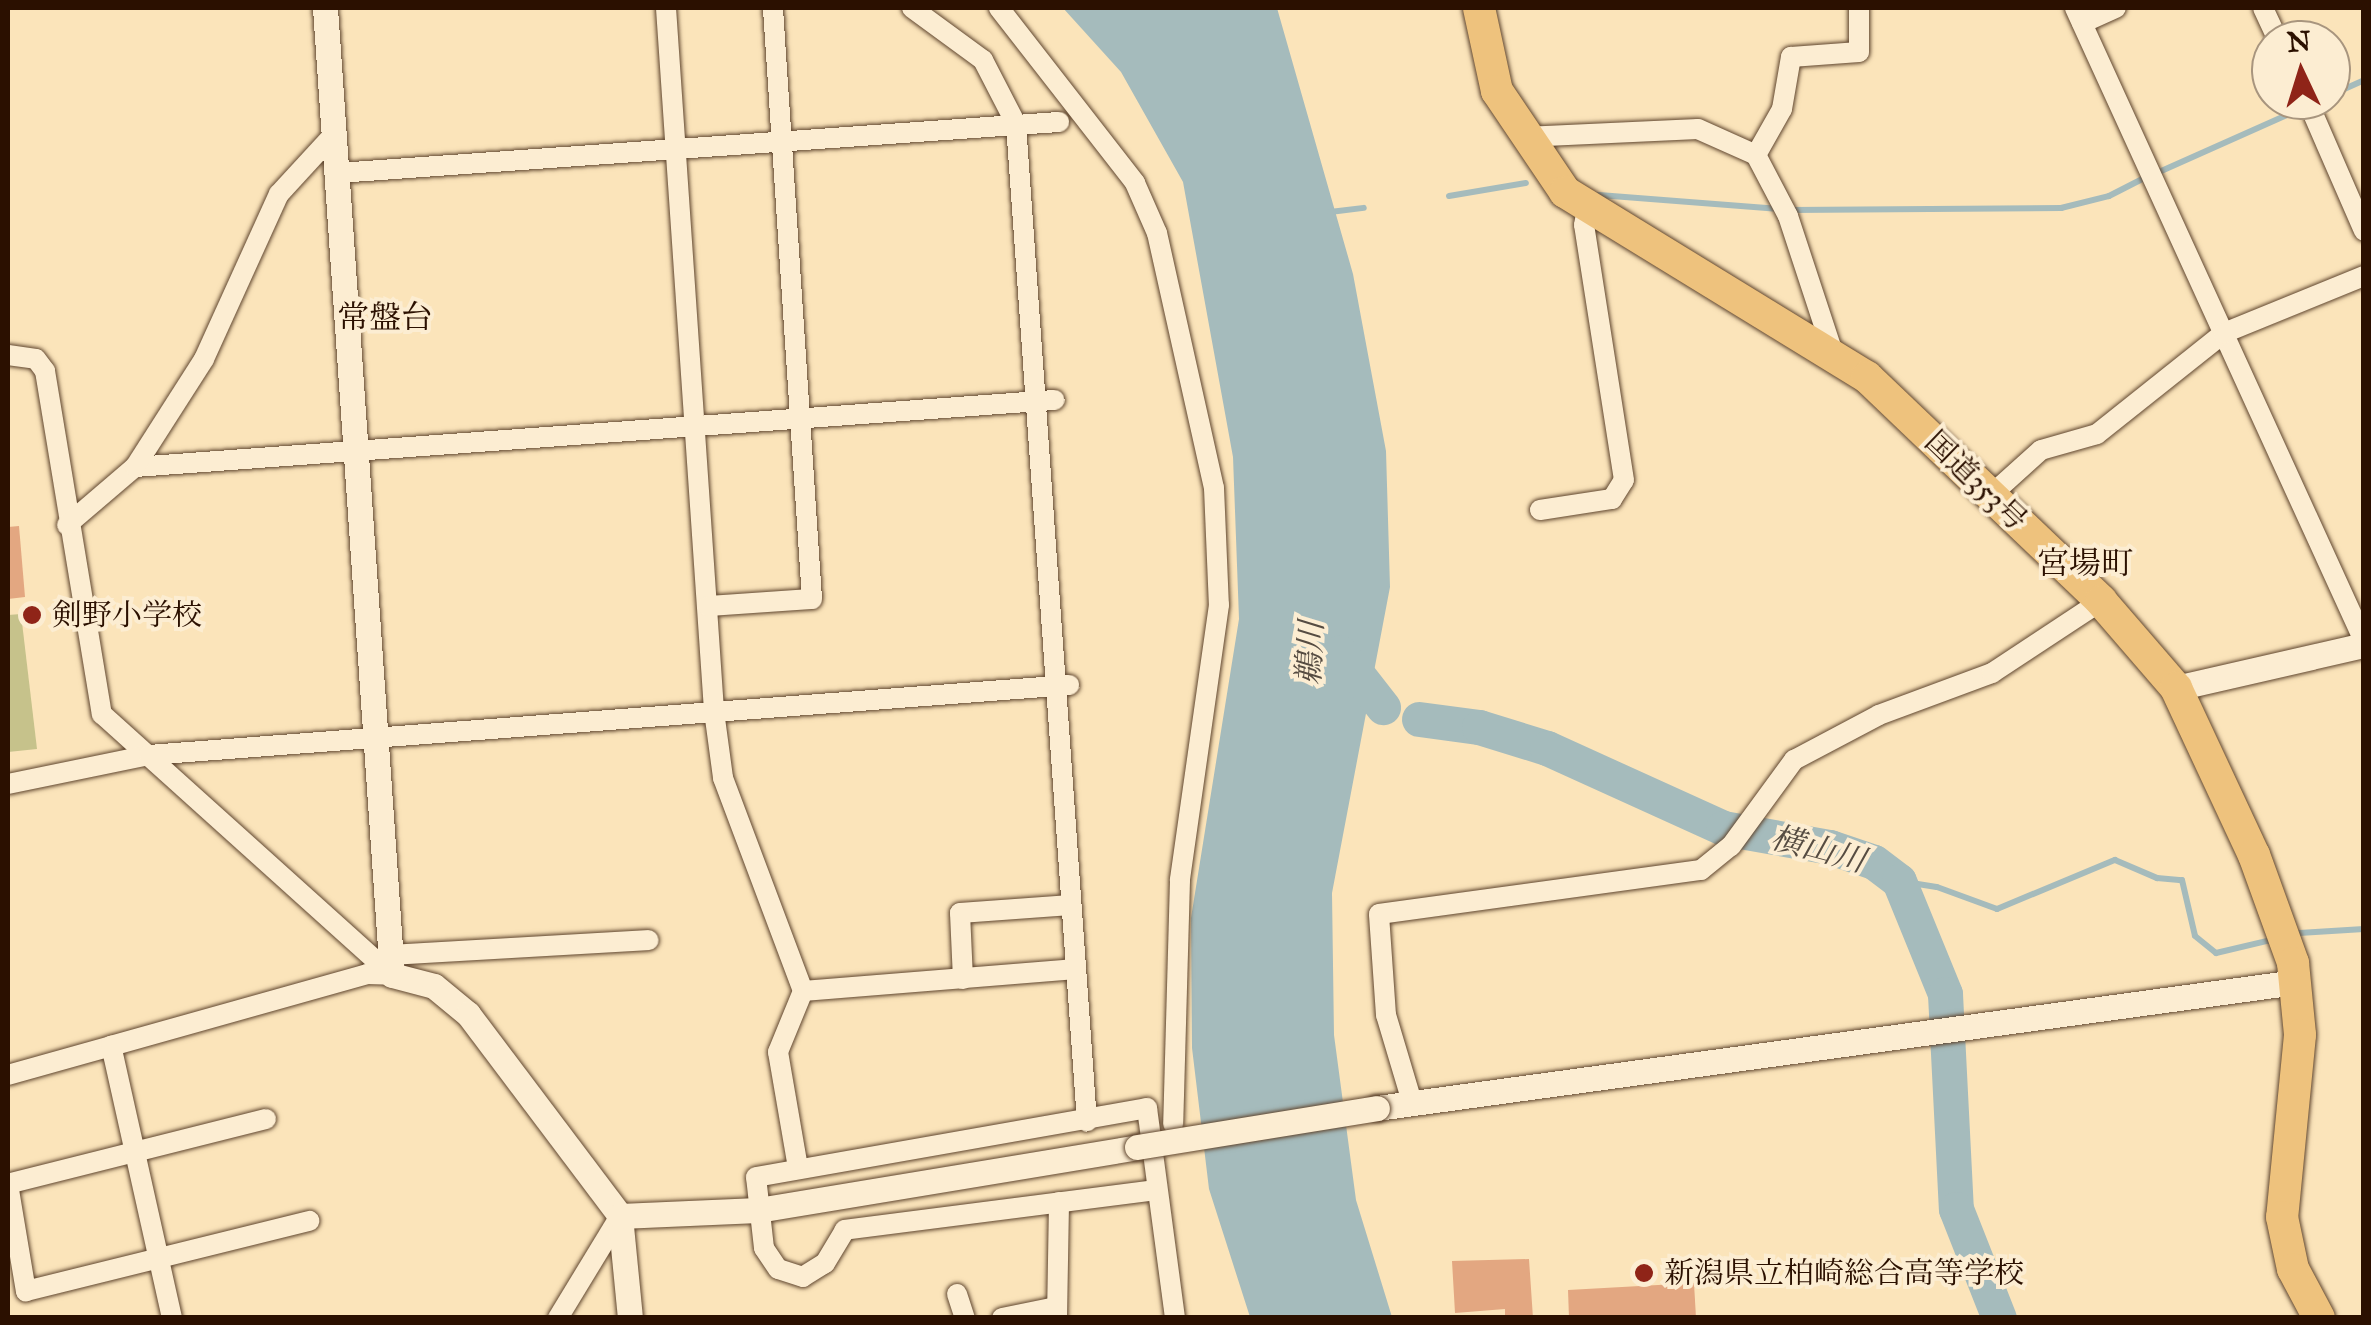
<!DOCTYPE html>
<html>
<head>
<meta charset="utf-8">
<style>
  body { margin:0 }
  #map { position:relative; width:2371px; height:1325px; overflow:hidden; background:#fbe4ba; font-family:"IM FELL Great Primer","Noto Serif JP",serif }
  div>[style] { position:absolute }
  .green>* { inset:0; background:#c6c28b }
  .water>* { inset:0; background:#a5bbbc }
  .stream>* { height:6px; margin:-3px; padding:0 3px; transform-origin:3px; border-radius:3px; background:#a5bbbc }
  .river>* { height:35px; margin:-17.5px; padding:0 17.5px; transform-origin:17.5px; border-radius:17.5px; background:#a5bbbc }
  .building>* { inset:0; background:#e3a781 }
  .roads { filter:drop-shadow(0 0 2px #5f452e) drop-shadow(0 0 2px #5f452e) }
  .minor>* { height:20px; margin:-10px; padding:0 10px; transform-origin:10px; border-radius:10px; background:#fcedd2 }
  .tertiary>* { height:25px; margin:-12.5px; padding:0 12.5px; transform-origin:12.5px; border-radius:12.5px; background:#fcedd2 }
  .trunk>* { height:32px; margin:-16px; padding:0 16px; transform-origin:16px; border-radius:16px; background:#eec27d }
  .bridges { filter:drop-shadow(0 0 2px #5f452e) drop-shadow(0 0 2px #5f452e) }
  .tertiary-bridge>* { height:25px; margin:-12.5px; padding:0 12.5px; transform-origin:12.5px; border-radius:12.5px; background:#fcedd2 }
  .dots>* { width:28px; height:28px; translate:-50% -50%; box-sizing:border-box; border:5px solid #fcedd2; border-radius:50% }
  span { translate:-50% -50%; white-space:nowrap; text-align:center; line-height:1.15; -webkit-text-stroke:8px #fcedd2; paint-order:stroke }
  .street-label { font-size:30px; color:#2b1000 }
  .poi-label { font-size:30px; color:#2b1000 }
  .left { translate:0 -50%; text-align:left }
  .neighbourhood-label { font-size:32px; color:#2b1000 }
  .water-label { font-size:32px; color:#564c42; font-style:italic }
  .frame { position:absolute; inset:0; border:10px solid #2b1000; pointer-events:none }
  .north { position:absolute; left:2251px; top:20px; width:100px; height:100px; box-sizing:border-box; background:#fcedd2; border:2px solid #a8957e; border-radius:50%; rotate:356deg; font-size:28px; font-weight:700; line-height:40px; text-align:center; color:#2b1000 }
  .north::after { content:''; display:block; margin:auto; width:35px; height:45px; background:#8f2418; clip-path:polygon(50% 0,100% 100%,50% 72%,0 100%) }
</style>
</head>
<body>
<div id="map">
  <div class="green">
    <i style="clip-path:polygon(21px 614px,37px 749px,8px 752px,8px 615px)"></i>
  </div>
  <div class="water">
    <i style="clip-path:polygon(1063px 8px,1277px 8px,1353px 274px,1386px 451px,1390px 587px,1332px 893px,1334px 1035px,1356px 1200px,1392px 1317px,1250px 1317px,1209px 1189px,1192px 1048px,1191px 918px,1239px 619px,1233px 457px,1183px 182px,1121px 72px)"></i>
  </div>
  <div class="stream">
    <i style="left:2331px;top:95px;width:36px;rotate:-24deg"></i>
    <i style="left:2159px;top:172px;width:177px;rotate:-24deg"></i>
    <i style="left:1599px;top:195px;width:181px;rotate:4.4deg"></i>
    <i style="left:1449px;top:196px;width:78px;rotate:-9.6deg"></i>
    <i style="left:1791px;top:210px;width:270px;rotate:-0.4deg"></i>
    <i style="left:2061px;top:208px;width:49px;rotate:-14deg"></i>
    <i style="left:2109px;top:196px;width:39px;rotate:-27deg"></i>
    <i style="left:1330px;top:212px;width:34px;rotate:-7deg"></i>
    <i style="left:1899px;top:881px;width:38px;rotate:9deg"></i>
    <i style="left:1937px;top:887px;width:64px;rotate:20.1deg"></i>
    <i style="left:1997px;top:909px;width:128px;rotate:-22.6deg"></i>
    <i style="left:2115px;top:860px;width:46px;rotate:23.2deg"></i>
    <i style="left:2157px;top:878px;width:25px;rotate:5deg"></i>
    <i style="left:2182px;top:880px;width:57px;rotate:76.9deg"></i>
    <i style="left:2195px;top:936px;width:27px;rotate:39deg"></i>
    <i style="left:2216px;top:953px;width:57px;rotate:-13.3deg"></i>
    <i style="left:2299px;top:933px;width:65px;rotate:-3.5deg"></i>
  </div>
  <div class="river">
    <i style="left:1340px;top:652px;width:70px;rotate:52deg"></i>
    <i style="left:1419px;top:719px;width:61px;rotate:7.6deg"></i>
    <i style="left:1479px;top:727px;width:71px;rotate:17.2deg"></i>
    <i style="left:1547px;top:748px;width:193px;rotate:24.4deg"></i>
    <i style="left:1723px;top:828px;width:109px;rotate:10.1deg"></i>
    <i style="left:1830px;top:847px;width:46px;rotate:18.8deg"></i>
    <i style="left:1874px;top:862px;width:31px;rotate:37deg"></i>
    <i style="left:1899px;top:881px;width:122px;rotate:67.8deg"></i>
    <i style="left:1945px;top:994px;width:215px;rotate:87.1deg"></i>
    <i style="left:1956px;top:1209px;width:117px;rotate:68.5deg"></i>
  </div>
  <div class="building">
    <i style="clip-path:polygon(19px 526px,25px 597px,8px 599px,8px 527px)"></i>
    <i style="clip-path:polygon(1529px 1259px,1533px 1318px,1505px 1318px,1505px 1309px,1455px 1313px,1452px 1261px)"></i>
    <i style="clip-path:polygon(1694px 1283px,1696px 1318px,1569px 1318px,1568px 1290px)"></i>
  </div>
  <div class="roads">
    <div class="minor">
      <i style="left:666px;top:8px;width:705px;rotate:86.09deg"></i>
      <i style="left:714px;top:711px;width:68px;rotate:82.3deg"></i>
      <i style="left:723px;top:778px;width:228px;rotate:69.4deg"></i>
      <i style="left:803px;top:991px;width:66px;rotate:112.3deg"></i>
      <i style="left:778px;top:1052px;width:118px;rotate:80.2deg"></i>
      <i style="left:912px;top:8px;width:88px;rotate:36.2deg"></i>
      <i style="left:983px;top:60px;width:72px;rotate:62.7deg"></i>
      <i style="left:1016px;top:124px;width:1000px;rotate:85.93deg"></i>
      <i style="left:999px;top:8px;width:222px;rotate:52.1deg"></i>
      <i style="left:1135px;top:183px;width:55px;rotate:66.3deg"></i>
      <i style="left:1157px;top:233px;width:261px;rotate:77.4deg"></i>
      <i style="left:1214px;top:488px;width:117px;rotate:87.6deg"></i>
      <i style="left:1219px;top:605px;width:278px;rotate:98.1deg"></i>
      <i style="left:1180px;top:880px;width:244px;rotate:91.6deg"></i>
      <i style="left:2075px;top:8px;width:696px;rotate:65.46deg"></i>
      <i style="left:2263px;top:8px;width:35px;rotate:65deg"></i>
      <i style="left:2082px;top:23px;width:37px;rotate:-24deg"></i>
      <i style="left:2314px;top:116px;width:125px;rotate:66.5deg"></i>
      <i style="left:1524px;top:137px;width:174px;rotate:-2.6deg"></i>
      <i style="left:1698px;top:129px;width:64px;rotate:24.1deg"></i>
      <i style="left:1756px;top:155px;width:69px;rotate:62.3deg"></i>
      <i style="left:1788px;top:216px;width:147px;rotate:71.8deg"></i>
      <i style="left:1756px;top:155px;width:53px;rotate:-60.5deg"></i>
      <i style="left:1782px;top:109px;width:53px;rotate:-80.2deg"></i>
      <i style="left:1791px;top:57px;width:68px;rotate:-4.2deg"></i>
      <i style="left:1859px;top:52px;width:44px;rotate:-90deg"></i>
      <i style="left:338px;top:173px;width:723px;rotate:-4.05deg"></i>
      <i style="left:8px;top:355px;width:28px;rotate:8deg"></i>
      <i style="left:36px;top:359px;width:15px;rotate:53deg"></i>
      <i style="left:45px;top:371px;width:348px;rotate:80.6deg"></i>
      <i style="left:102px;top:714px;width:390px;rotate:42deg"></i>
      <i style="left:135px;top:467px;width:922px;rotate:-4.17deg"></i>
      <i style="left:1991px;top:495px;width:67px;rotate:-42deg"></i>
      <i style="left:2041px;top:450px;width:58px;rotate:-15.9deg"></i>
      <i style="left:2097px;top:434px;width:162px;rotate:-38.5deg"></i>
      <i style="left:2224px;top:333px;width:151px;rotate:-22.2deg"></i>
      <i style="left:1540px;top:510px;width:73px;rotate:-8.7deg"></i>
      <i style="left:1612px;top:499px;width:22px;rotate:-58deg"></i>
      <i style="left:1624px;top:480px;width:258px;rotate:-98.9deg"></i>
      <i style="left:1584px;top:225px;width:15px;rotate:-79deg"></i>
      <i style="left:67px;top:525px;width:89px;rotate:-40.5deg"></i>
      <i style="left:135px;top:467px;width:128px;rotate:-57.4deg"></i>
      <i style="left:204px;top:359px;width:181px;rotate:-65.6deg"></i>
      <i style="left:279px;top:194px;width:83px;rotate:-47.4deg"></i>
      <i style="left:708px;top:606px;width:104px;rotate:-3.9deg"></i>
      <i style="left:812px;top:599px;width:592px;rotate:-93.78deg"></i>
      <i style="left:8px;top:784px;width:144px;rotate:-11.6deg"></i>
      <i style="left:149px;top:755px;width:923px;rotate:-4.35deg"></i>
      <i style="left:391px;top:955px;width:258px;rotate:-3.3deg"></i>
      <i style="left:963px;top:979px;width:66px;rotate:-92.6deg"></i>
      <i style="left:960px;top:913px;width:111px;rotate:-4.1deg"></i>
      <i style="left:803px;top:991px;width:274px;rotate:-4.6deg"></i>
      <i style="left:8px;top:1075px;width:107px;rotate:-15.7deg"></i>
      <i style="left:1412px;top:1102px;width:91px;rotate:-106.6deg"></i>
      <i style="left:1386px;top:1015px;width:101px;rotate:-94deg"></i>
      <i style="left:1379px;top:914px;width:325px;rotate:-7.8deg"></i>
      <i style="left:1701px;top:870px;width:38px;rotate:-39deg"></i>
      <i style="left:1731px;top:846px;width:107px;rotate:-53.8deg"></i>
      <i style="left:1794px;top:760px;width:96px;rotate:-27.9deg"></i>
      <i style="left:1879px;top:715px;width:121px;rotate:-20.4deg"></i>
      <i style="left:1992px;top:673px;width:131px;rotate:-33.4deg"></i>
      <i style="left:266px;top:1119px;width:266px;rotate:165.9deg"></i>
      <i style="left:8px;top:1184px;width:109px;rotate:80.5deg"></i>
      <i style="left:26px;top:1291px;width:292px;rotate:-13.9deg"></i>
      <i style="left:1156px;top:1190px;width:314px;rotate:172.7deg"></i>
      <i style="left:845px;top:1230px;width:39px;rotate:121deg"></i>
      <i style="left:825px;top:1263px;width:26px;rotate:148deg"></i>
      <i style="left:803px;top:1277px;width:26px;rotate:-162deg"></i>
      <i style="left:778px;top:1269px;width:25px;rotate:-124deg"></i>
      <i style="left:764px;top:1248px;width:71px;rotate:-96.4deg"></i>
      <i style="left:756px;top:1177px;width:397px;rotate:-10deg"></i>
      <i style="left:1147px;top:1108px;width:212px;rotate:82.4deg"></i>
      <i style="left:957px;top:1294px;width:25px;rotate:72deg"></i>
      <i style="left:172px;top:1318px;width:279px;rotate:-102.6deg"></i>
      <i style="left:111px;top:1046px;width:266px;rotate:-15.7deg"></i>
      <i style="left:367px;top:974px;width:25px;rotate:2deg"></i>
      <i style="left:558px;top:1318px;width:119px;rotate:-58.7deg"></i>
      <i style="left:1002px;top:1318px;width:55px;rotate:-11.5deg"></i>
      <i style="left:1057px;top:1318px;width:116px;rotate:-89deg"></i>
    </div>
    <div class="tertiary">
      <i style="left:325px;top:8px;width:969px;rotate:86.04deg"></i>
      <i style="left:392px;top:975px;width:43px;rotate:14.7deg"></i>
      <i style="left:434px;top:986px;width:44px;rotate:39.5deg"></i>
      <i style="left:468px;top:1014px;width:253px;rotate:53deg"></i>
      <i style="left:620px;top:1216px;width:102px;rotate:84.4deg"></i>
      <i style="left:2176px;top:688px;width:193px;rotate:-12.9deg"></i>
      <i style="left:1377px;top:1108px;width:928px;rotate:-7.81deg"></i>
      <i style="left:620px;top:1216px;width:138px;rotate:-2.5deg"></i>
      <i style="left:758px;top:1210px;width:384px;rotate:-9.4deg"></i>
    </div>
    <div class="trunk">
      <i style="left:1479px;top:8px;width:85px;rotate:77.8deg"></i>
      <i style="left:1497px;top:91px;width:122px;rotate:56deg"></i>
      <i style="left:1565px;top:192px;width:354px;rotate:31.5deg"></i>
      <i style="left:1867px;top:377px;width:324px;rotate:43.7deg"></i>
      <i style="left:2101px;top:601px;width:115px;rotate:49.2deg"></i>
      <i style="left:2176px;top:688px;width:184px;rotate:65deg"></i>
      <i style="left:2254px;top:855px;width:115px;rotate:70.1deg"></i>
      <i style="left:2293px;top:963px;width:72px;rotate:84.4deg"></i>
      <i style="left:2300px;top:1035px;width:183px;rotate:95.6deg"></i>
      <i style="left:2282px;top:1217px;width:53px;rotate:78.1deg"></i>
      <i style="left:2293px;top:1269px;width:55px;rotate:62deg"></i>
    </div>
  </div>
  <div class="bridges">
    <div class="tertiary-bridge">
      <i style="left:1137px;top:1147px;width:243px;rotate:-9.2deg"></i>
    </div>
  </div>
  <div class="dots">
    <i style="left:32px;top:615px;background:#8f2418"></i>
    <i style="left:1644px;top:1273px;background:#8f2418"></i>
  </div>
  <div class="street-label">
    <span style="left:1976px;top:481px;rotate:44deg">国道353号</span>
  </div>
  <div class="poi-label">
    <span class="left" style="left:52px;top:615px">剣野小学校</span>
    <span class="left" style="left:1664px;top:1273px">新潟県立柏崎総合高等学校</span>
  </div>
  <div class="neighbourhood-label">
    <span style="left:385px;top:318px">常盤台</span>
    <span style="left:2085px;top:564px">宮場町</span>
  </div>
  <div class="water-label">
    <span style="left:1311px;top:653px;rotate:-87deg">鵜川</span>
    <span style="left:1818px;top:850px;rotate:15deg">横山川</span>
  </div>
  <div class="frame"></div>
  <div class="north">N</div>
</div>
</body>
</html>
